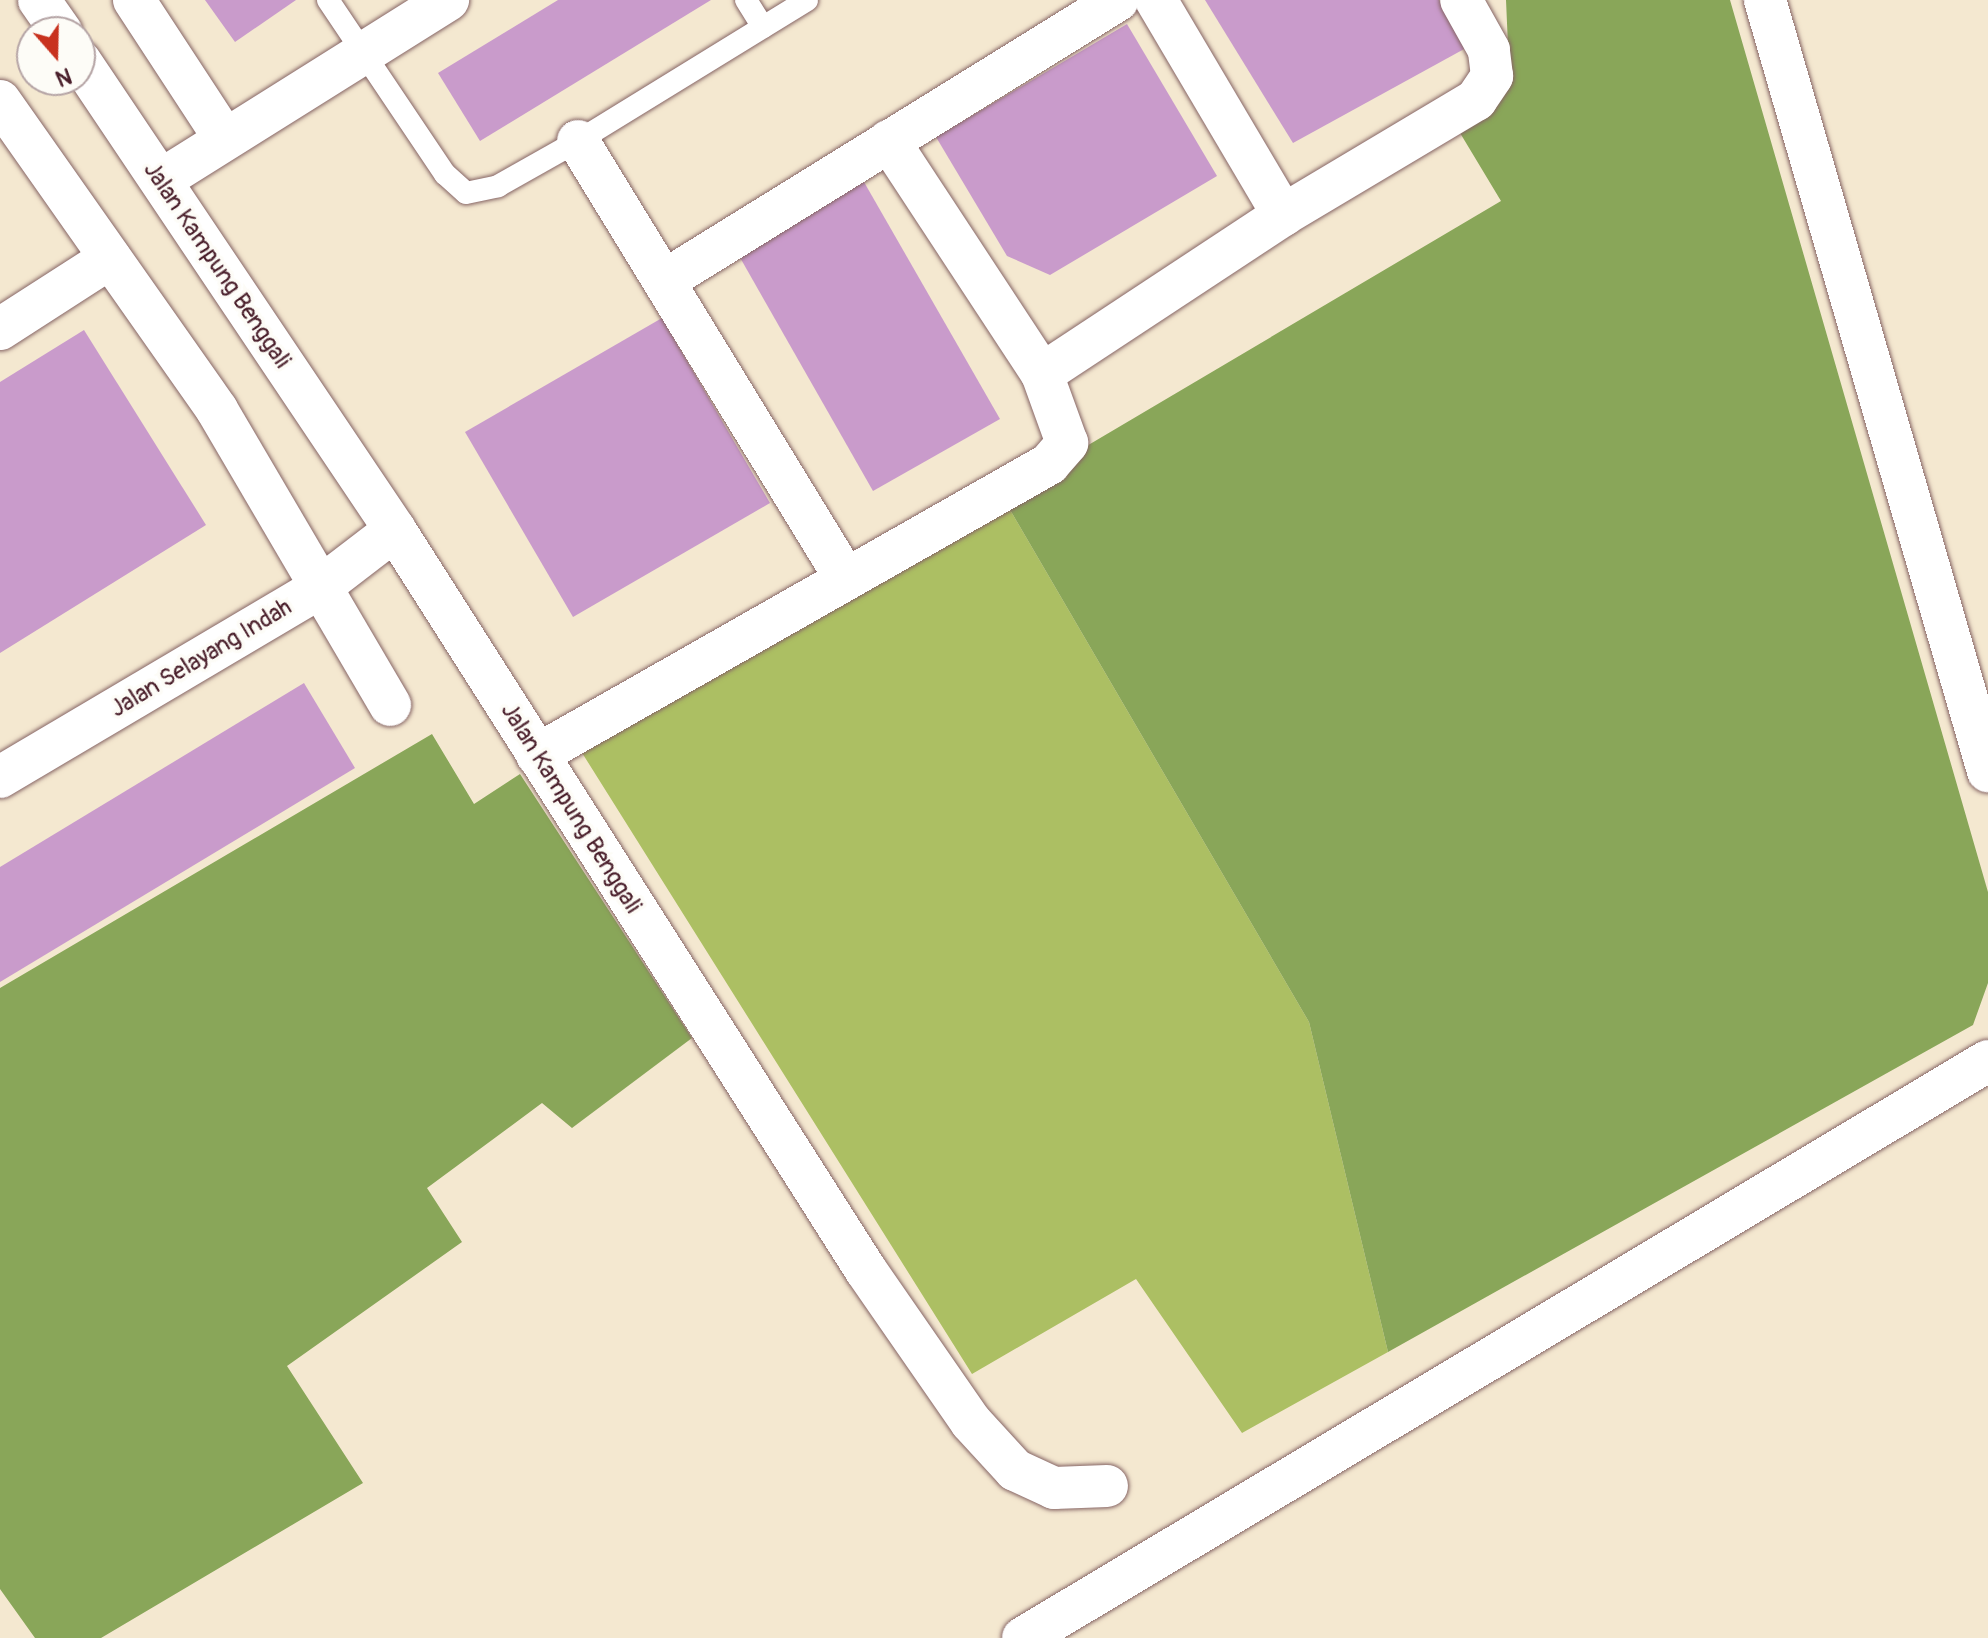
<!DOCTYPE html>
<html>
<head>
<meta charset="utf-8">
<style>
  body { margin:0 }
  #map { position:relative; width:1988px; height:1638px; overflow:hidden; background:#f4e8d0; font-family:Pangolin,sans-serif }
  div>[style] { position:absolute }
  .green>* { inset:0; background:#acbf63 }
  .forest>* { inset:0; background:#89a659 }
  .building>* { inset:0; background:#c99bcb }
  .roads { filter:drop-shadow(0 0 2px #866565) drop-shadow(0 0 2px #866565) }
  .service>* { height:22px; margin:-11px; padding:0 11px; transform-origin:11px; border-radius:11px; background:#fff }
  .minor>* { height:42px; margin:-21px; padding:0 21px; transform-origin:21px; border-radius:21px; background:#fff }
  span { translate:-50% -50%; white-space:nowrap; text-align:center; line-height:1.15; -webkit-text-stroke:7px #fdfcf7; paint-order:stroke }
  .street-label { font-size:24px; color:#4a1f2b }
  .north { position:absolute; left:16px; top:16px; width:80px; height:80px; box-sizing:border-box; background:#fdfcf7; border:2px solid #b5a4a5; border-radius:50%; rotate:160deg; font-size:22px; font-weight:700; line-height:32px; text-align:center; color:#4a1f2b }
  .north::after { content:''; display:block; margin:auto; width:28px; height:36px; background:#c8321e; clip-path:polygon(50% 0,100% 100%,50% 72%,0 100%) }
</style>
</head>
<body>
<div id="map">
  <div class="green">
    <i style="clip-path:polygon(1002px 496px,1309px 1022px,1388px 1352px,1242px 1433px,1136px 1279px,972px 1374px,579px 748px)"></i>
  </div>
  <div class="forest">
    <i style="clip-path:polygon(1506px 0,1730px 0,1988px 892px,1988px 983px,1973px 1025px,1388px 1352px,1309px 1022px,1002px 496px,1501px 201px,1445px 108px,1509px 69px)"></i>
    <i style="clip-path:polygon(432px 734px,474px 804px,520px 774px,692px 1038px,572px 1128px,542px 1103px,427px 1188px,462px 1242px,287px 1366px,363px 1483px,101px 1638px,35px 1638px,0 1589px,0 988px)"></i>
  </div>
  <div class="building">
    <i style="clip-path:polygon(205px 0,296px 0,235px 42px)"></i>
    <i style="clip-path:polygon(558px 0,711px 0,480px 141px,438px 73px)"></i>
    <i style="clip-path:polygon(1205px 0,1439px 0,1466px 48px,1293px 143px)"></i>
    <i style="clip-path:polygon(1127px 24px,1217px 176px,1050px 275px,1007px 256px,936px 137px)"></i>
    <i style="clip-path:polygon(864px 182px,1000px 419px,873px 491px,738px 254px)"></i>
    <i style="clip-path:polygon(662px 318px,770px 503px,573px 617px,465px 432px)"></i>
    <i style="clip-path:polygon(84px 330px,206px 525px,0 653px,0 382px)"></i>
    <i style="clip-path:polygon(304px 683px,355px 768px,0 982px,0 867px)"></i>
  </div>
  <div class="roads">
    <div class="service">
      <i style="left:328px;top:0;width:210px;rotate:56.1deg"></i>
      <i style="left:445px;top:174px;width:28px;rotate:42deg"></i>
      <i style="left:466px;top:193px;width:33px;rotate:-12deg"></i>
      <i style="left:498px;top:186px;width:92px;rotate:-29.4deg"></i>
      <i style="left:578px;top:141px;width:269px;rotate:-31.6deg"></i>
      <i style="left:746px;top:0;width:32px;rotate:58deg"></i>
    </div>
    <div class="minor">
      <i style="left:39px;top:0;width:39px;rotate:55deg"></i>
      <i style="left:134px;top:0;width:166px;rotate:56.8deg"></i>
      <i style="left:1156px;top:0;width:250px;rotate:59.4deg"></i>
      <i style="left:1765px;top:0;width:803px;rotate:73.87deg"></i>
      <i style="left:80px;top:61px;width:565px;rotate:56.11deg"></i>
      <i style="left:395px;top:530px;width:876px;rotate:57.54deg"></i>
      <i style="left:865px;top:1269px;width:186px;rotate:55.3deg"></i>
      <i style="left:971px;top:1422px;width:65px;rotate:47.5deg"></i>
      <i style="left:1015px;top:1470px;width:43px;rotate:24.8deg"></i>
      <i style="left:1054px;top:1488px;width:53px;rotate:-2.2deg"></i>
      <i style="left:0;top:101px;width:378px;rotate:54.9deg"></i>
      <i style="left:217px;top:410px;width:342px;rotate:59.6deg"></i>
      <i style="left:578px;top:141px;width:510px;rotate:58.55deg"></i>
      <i style="left:161px;top:180px;width:339px;rotate:-32.1deg"></i>
      <i style="left:667px;top:279px;width:530px;rotate:-31.74deg"></i>
      <i style="left:0;top:329px;width:131px;rotate:-32.8deg"></i>
      <i style="left:1042px;top:374px;width:289px;rotate:-33.4deg"></i>
      <i style="left:1283px;top:215px;width:225px;rotate:-30.8deg"></i>
      <i style="left:1476px;top:100px;width:29px;rotate:-56deg"></i>
      <i style="left:1492px;top:76px;width:26px;rotate:-97deg"></i>
      <i style="left:1489px;top:50px;width:57px;rotate:-119.2deg"></i>
      <i style="left:537px;top:755px;width:589px;rotate:-29.61deg"></i>
      <i style="left:1049px;top:464px;width:28px;rotate:-49deg"></i>
      <i style="left:1067px;top:443px;width:73px;rotate:-109.9deg"></i>
      <i style="left:1042px;top:374px;width:279px;rotate:-123.3deg"></i>
      <i style="left:0;top:777px;width:369px;rotate:-30.6deg"></i>
      <i style="left:318px;top:589px;width:97px;rotate:-37.5deg"></i>
      <i style="left:1023px;top:1638px;width:1124px;rotate:-30.88deg"></i>
    </div>
  </div>
  <div class="street-label">
    <span style="left:217px;top:265px;rotate:56deg">Jalan Kampung Benggali</span>
    <span style="left:201px;top:658px;rotate:-31deg">Jalan Selayang Indah</span>
    <span style="left:571px;top:808px;rotate:58deg">Jalan Kampung Benggali</span>
  </div>
  <div class="north">N</div>
</div>
</body>
</html>
